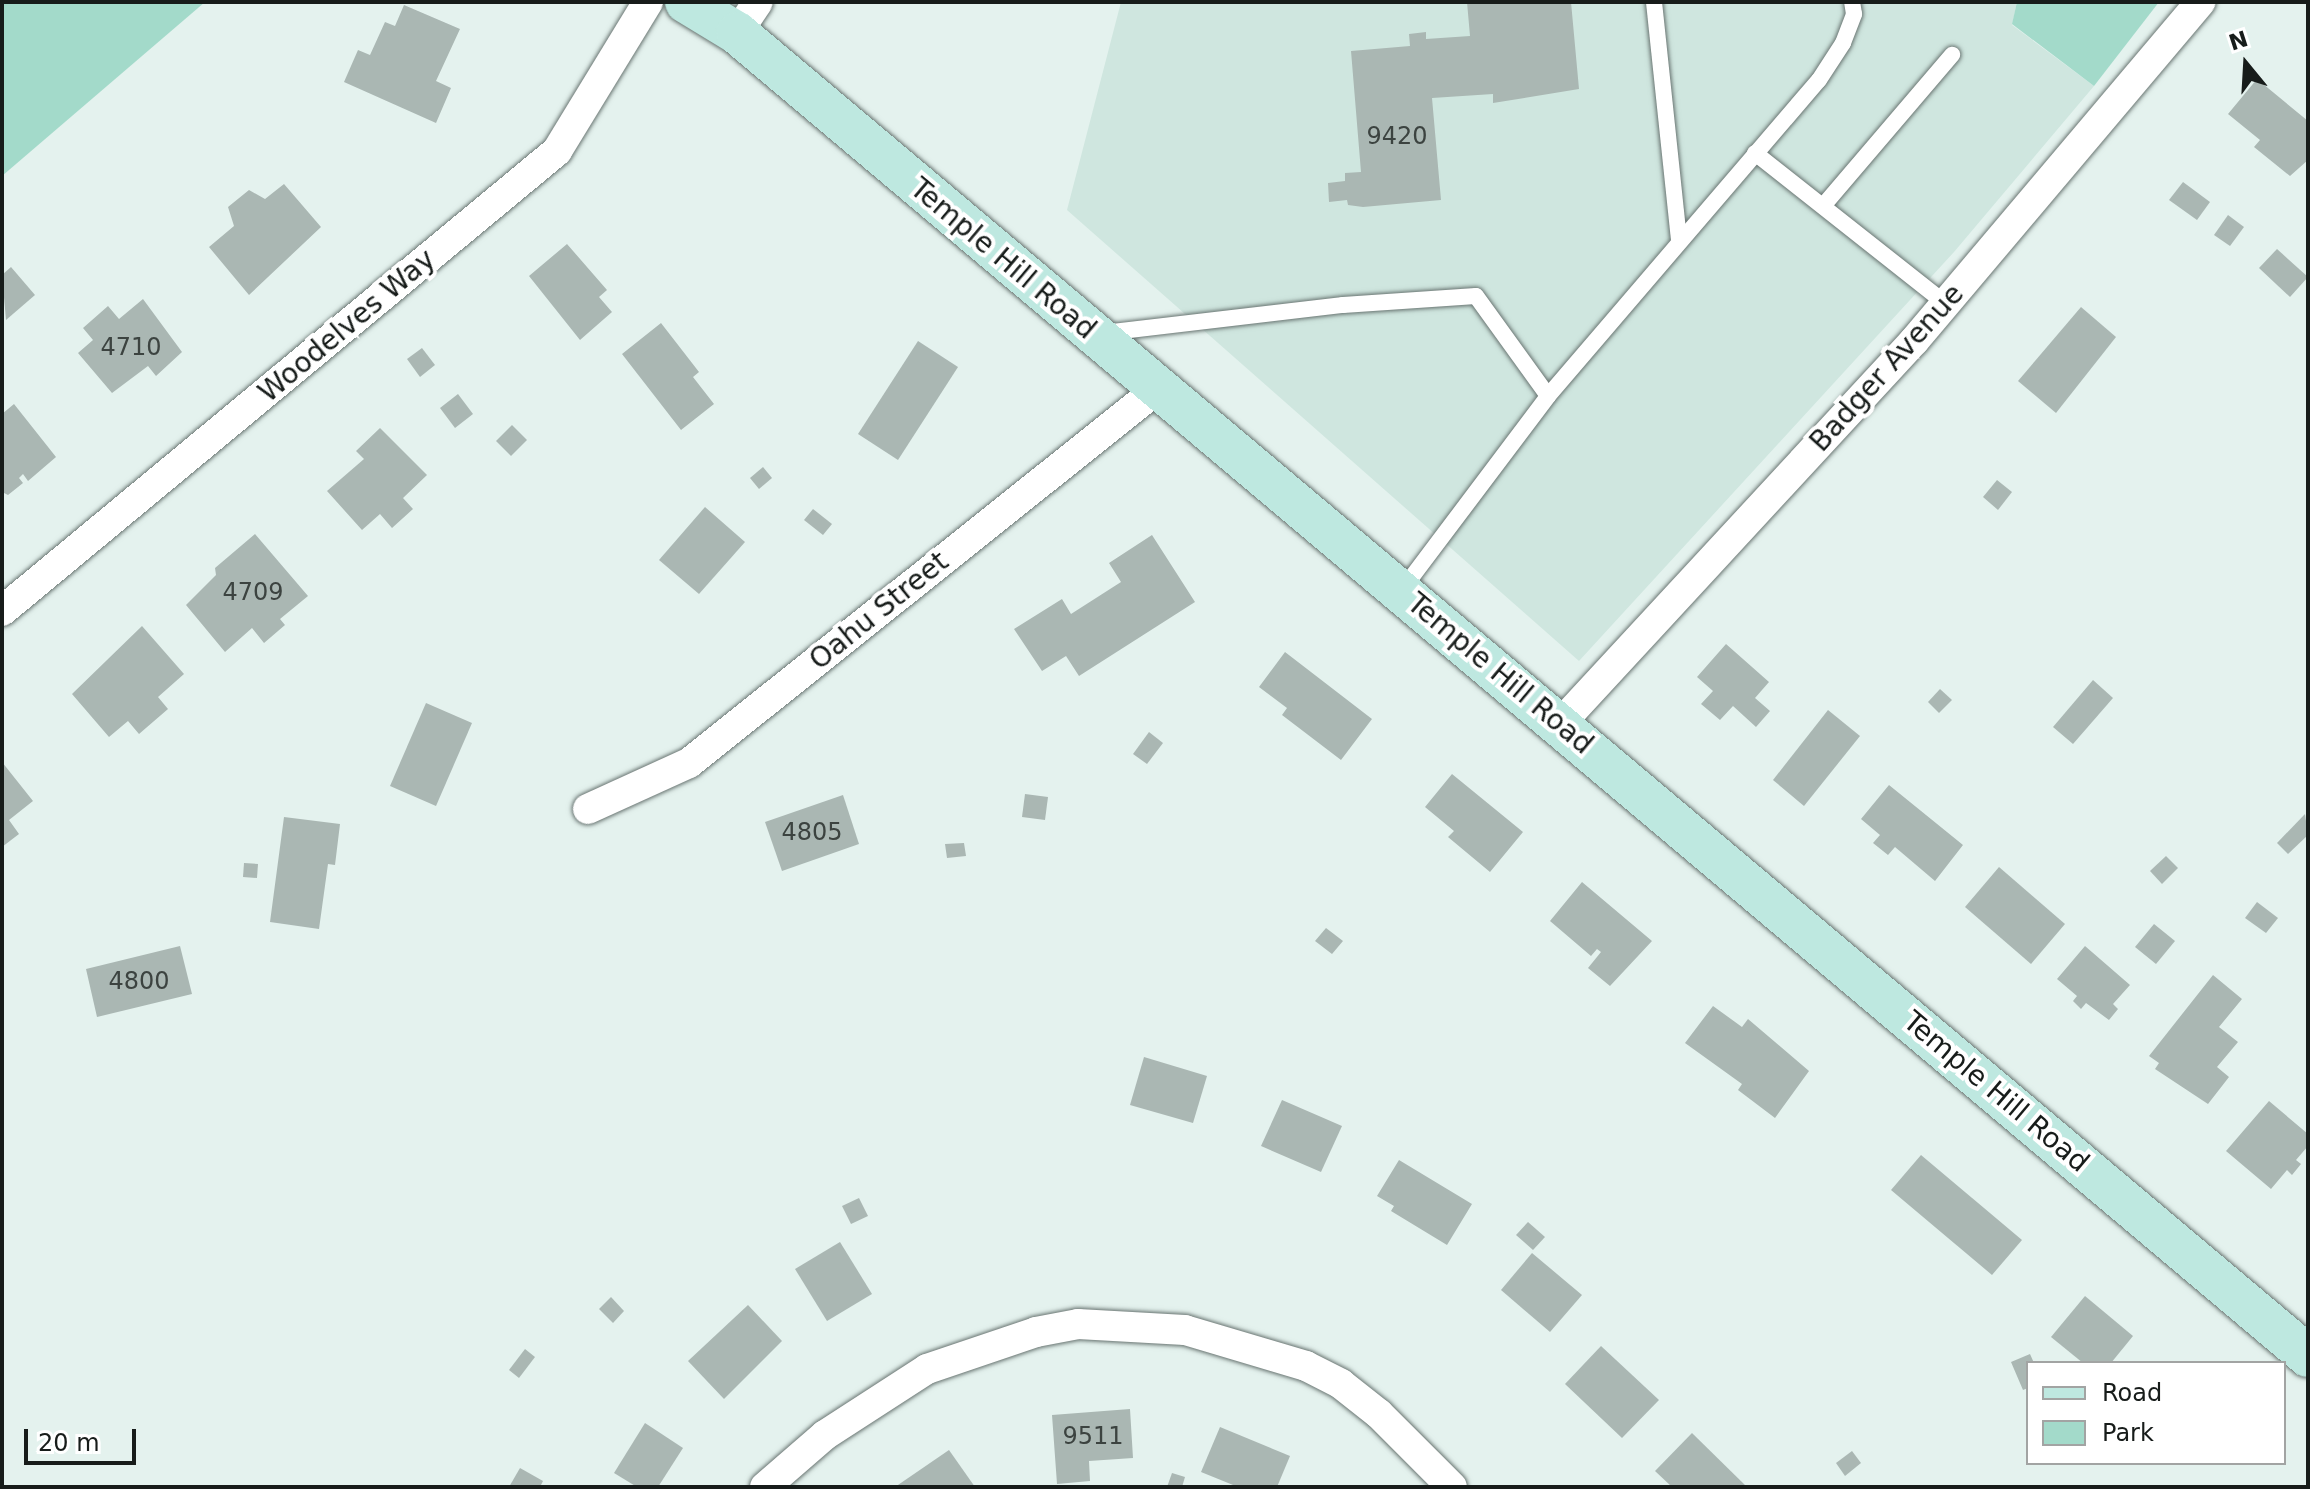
<!DOCTYPE html>
<html>
<head>
<meta charset="utf-8">
<style>
  body { margin:0 }
  #map { position:relative; width:2310px; height:1489px; overflow:hidden; background:#e4f2ee; font-family:"DejaVu Sans",sans-serif }
  div>[style] { position:absolute }
  .built>* { inset:0; background:#cfe6df }
  .green>* { inset:0; background:#a3daca }
  .building>* { inset:0; background:#aab7b3 }
  .roads { filter:drop-shadow(0 0 2px #697572) drop-shadow(0 0 2px #697572) }
  .service>* { height:16px; margin:-8px; padding:0 8px; transform-origin:8px; border-radius:8px; background:#fff }
  .minor>* { height:30px; margin:-15px; padding:0 15px; transform-origin:15px; border-radius:15px; background:#fff }
  .secondary>* { height:42px; margin:-21px; padding:0 21px; transform-origin:21px; border-radius:21px; background:#bee8e0 }
  span { translate:-50% -50%; white-space:nowrap; text-align:center; line-height:1.15; -webkit-text-stroke:8px #fff; paint-order:stroke }
  .number-label { font-size:24px; color:#3c4340 }
  .number-label span { -webkit-text-stroke-width:0 }
  .street-label { font-size:28px; color:#171c1a }
  .frame { position:absolute; inset:0; border:4px solid #171c1a; pointer-events:none }
  .legend { position:absolute; left:2026px; top:1361px; width:260px; height:104px; box-sizing:border-box; background:#fff; border:2px solid #a2a4a3; margin:0; padding:10px 14px; list-style:none; font-size:24px; color:#171c1a }
  .legend li { display:flex; align-items:center; gap:16px; height:40px }
  .legend b { width:40px; border:2px solid #a2a4a3 }
  .north { position:absolute; left:2206px; top:24px; width:80px; height:80px; -webkit-text-stroke:6px #fff; paint-order:stroke; rotate:342deg; font-size:22px; font-weight:700; line-height:32px; text-align:center; color:#171c1a }
  .north::after { content:''; display:block; margin:auto; width:28px; height:36px; background:#171c1a; clip-path:polygon(50% 0,100% 100%,50% 72%,0 100%) }
  .scale { position:absolute; left:24px; top:1429px; width:112px; height:36px; box-sizing:border-box; border:4px solid #171c1a; border-top:0; padding-left:10px; font-size:24px; line-height:28px; white-space:nowrap; color:#171c1a; -webkit-text-stroke:6px #fff; paint-order:stroke }
</style>
</head>
<body>
<div id="map">
  <div class="built">
    <i style="clip-path:polygon(1121px 2px,2017px 2px,2012px 25px,2094px 86px,1954px 252px,1579px 661px,1067px 210px)"></i>
  </div>
  <div class="green">
    <i style="clip-path:polygon(2px 2px,205px 2px,2px 176px)"></i>
    <i style="clip-path:polygon(2017px 2px,2159px 2px,2094px 86px,2012px 24px)"></i>
  </div>
  <div class="building">
    <i style="clip-path:polygon(1467px 2px,1571px 2px,1579px 89px,1493px 103px,1493px 94px,1432px 98px,1441px 200px,1363px 207px,1348px 205px,1347px 200px,1329px 202px,1328px 183px,1345px 181px,1345px 173px,1361px 172px,1351px 51px,1410px 46px,1409px 34px,1426px 32px,1426px 39px,1470px 36px)"></i>
    <i style="clip-path:polygon(404px 5px,460px 29px,436px 81px,451px 88px,436px 123px,344px 82px,358px 50px,370px 55px,385px 22px,395px 26px)"></i>
    <i style="clip-path:polygon(2257px 79px,2308px 121px,2308px 160px,2290px 176px,2254px 147px,2260px 140px,2228px 114px)"></i>
    <i style="clip-path:polygon(2183px 182px,2210px 202px,2197px 220px,2169px 200px)"></i>
    <i style="clip-path:polygon(284px 184px,321px 227px,249px 295px,209px 247px,234px 226px,228px 207px,249px 190px,265px 199px)"></i>
    <i style="clip-path:polygon(2228px 215px,2244px 227px,2230px 246px,2214px 235px)"></i>
    <i style="clip-path:polygon(567px 244px,607px 290px,599px 297px,612px 312px,580px 340px,529px 276px)"></i>
    <i style="clip-path:polygon(2277px 249px,2308px 277px,2290px 297px,2259px 268px)"></i>
    <i style="clip-path:polygon(11px 267px,35px 295px,6px 320px,2px 275px)"></i>
    <i style="clip-path:polygon(143px 299px,182px 352px,156px 376px,148px 366px,112px 393px,78px 353px,93px 340px,83px 328px,108px 306px,119px 319px)"></i>
    <i style="clip-path:polygon(2081px 307px,2116px 337px,2056px 413px,2018px 381px)"></i>
    <i style="clip-path:polygon(661px 323px,699px 372px,693px 377px,714px 404px,681px 430px,622px 354px)"></i>
    <i style="clip-path:polygon(918px 341px,958px 367px,898px 460px,858px 434px)"></i>
    <i style="clip-path:polygon(422px 348px,435px 365px,420px 377px,407px 359px)"></i>
    <i style="clip-path:polygon(458px 394px,473px 414px,455px 428px,440px 408px)"></i>
    <i style="clip-path:polygon(14px 404px,56px 457px,28px 481px,23px 474px,19px 478px,23px 483px,8px 495px,2px 492px,2px 414px)"></i>
    <i style="clip-path:polygon(512px 425px,527px 440px,511px 456px,496px 441px)"></i>
    <i style="clip-path:polygon(380px 428px,427px 475px,403px 498px,413px 509px,392px 528px,380px 514px,362px 530px,327px 491px,364px 459px,356px 451px)"></i>
    <i style="clip-path:polygon(763px 467px,772px 478px,759px 489px,750px 478px)"></i>
    <i style="clip-path:polygon(1997px 480px,2012px 492px,1998px 510px,1983px 497px)"></i>
    <i style="clip-path:polygon(705px 507px,745px 542px,699px 594px,659px 560px)"></i>
    <i style="clip-path:polygon(813px 509px,832px 524px,823px 535px,804px 520px)"></i>
    <i style="clip-path:polygon(255px 534px,308px 596px,280px 619px,285px 625px,264px 643px,252px 628px,225px 652px,186px 605px,216px 575px,215px 568px)"></i>
    <i style="clip-path:polygon(1152px 535px,1195px 602px,1079px 676px,1066px 656px,1042px 671px,1014px 629px,1062px 599px,1071px 614px,1121px 582px,1109px 563px)"></i>
    <i style="clip-path:polygon(142px 626px,184px 674px,158px 697px,168px 709px,139px 734px,128px 721px,109px 737px,72px 694px)"></i>
    <i style="clip-path:polygon(1726px 644px,1769px 682px,1755px 698px,1770px 711px,1756px 727px,1733px 706px,1720px 720px,1701px 704px,1713px 691px,1697px 677px)"></i>
    <i style="clip-path:polygon(1285px 652px,1372px 719px,1341px 760px,1282px 715px,1287px 708px,1259px 687px)"></i>
    <i style="clip-path:polygon(2093px 680px,2113px 698px,2073px 744px,2053px 727px)"></i>
    <i style="clip-path:polygon(1940px 689px,1952px 700px,1939px 713px,1928px 702px)"></i>
    <i style="clip-path:polygon(426px 703px,472px 723px,436px 806px,390px 786px)"></i>
    <i style="clip-path:polygon(1828px 710px,1860px 736px,1804px 806px,1773px 780px)"></i>
    <i style="clip-path:polygon(1149px 732px,1163px 743px,1147px 764px,1133px 754px)"></i>
    <i style="clip-path:polygon(2px 762px,33px 801px,9px 820px,19px 834px,2px 847px)"></i>
    <i style="clip-path:polygon(1452px 774px,1523px 832px,1490px 872px,1448px 837px,1454px 831px,1425px 807px)"></i>
    <i style="clip-path:polygon(1889px 785px,1963px 845px,1935px 881px,1895px 847px,1888px 855px,1873px 843px,1880px 835px,1861px 819px)"></i>
    <i style="clip-path:polygon(1025px 794px,1048px 797px,1045px 820px,1022px 817px)"></i>
    <i style="clip-path:polygon(843px 795px,859px 844px,782px 871px,765px 822px)"></i>
    <i style="clip-path:polygon(2305px 814px,2308px 835px,2288px 854px,2277px 843px)"></i>
    <i style="clip-path:polygon(284px 817px,340px 824px,335px 865px,328px 864px,319px 929px,270px 922px)"></i>
    <i style="clip-path:polygon(964px 843px,966px 856px,947px 858px,945px 844px)"></i>
    <i style="clip-path:polygon(2166px 856px,2178px 868px,2162px 884px,2150px 871px)"></i>
    <i style="clip-path:polygon(244px 863px,258px 864px,257px 878px,243px 877px)"></i>
    <i style="clip-path:polygon(1999px 867px,2065px 924px,2031px 964px,1965px 907px)"></i>
    <i style="clip-path:polygon(1582px 882px,1652px 941px,1610px 986px,1588px 968px,1601px 952px,1597px 949px,1591px 956px,1550px 921px)"></i>
    <i style="clip-path:polygon(2257px 902px,2278px 918px,2266px 933px,2245px 918px)"></i>
    <i style="clip-path:polygon(2154px 924px,2175px 941px,2156px 964px,2135px 947px)"></i>
    <i style="clip-path:polygon(1326px 928px,1343px 941px,1332px 954px,1315px 941px)"></i>
    <i style="clip-path:polygon(180px 946px,192px 994px,97px 1017px,86px 969px)"></i>
    <i style="clip-path:polygon(2085px 946px,2130px 985px,2113px 1004px,2118px 1009px,2109px 1020px,2086px 1003px,2081px 1009px,2073px 1001px,2077px 996px,2057px 979px)"></i>
    <i style="clip-path:polygon(2213px 975px,2242px 999px,2219px 1027px,2238px 1042px,2217px 1067px,2229px 1077px,2208px 1104px,2155px 1069px,2159px 1063px,2149px 1056px)"></i>
    <i style="clip-path:polygon(1713px 1006px,1742px 1027px,1748px 1019px,1809px 1071px,1775px 1118px,1738px 1090px,1742px 1084px,1685px 1043px)"></i>
    <i style="clip-path:polygon(1144px 1057px,1207px 1076px,1193px 1123px,1130px 1105px)"></i>
    <i style="clip-path:polygon(1282px 1100px,1342px 1126px,1321px 1172px,1261px 1146px)"></i>
    <i style="clip-path:polygon(2269px 1101px,2308px 1134px,2308px 1146px,2296px 1160px,2301px 1164px,2292px 1175px,2287px 1170px,2271px 1189px,2226px 1151px)"></i>
    <i style="clip-path:polygon(1921px 1155px,2022px 1240px,1992px 1275px,1891px 1190px)"></i>
    <i style="clip-path:polygon(1399px 1160px,1472px 1204px,1447px 1245px,1391px 1211px,1394px 1206px,1377px 1196px)"></i>
    <i style="clip-path:polygon(859px 1198px,868px 1216px,851px 1224px,842px 1206px)"></i>
    <i style="clip-path:polygon(1528px 1222px,1545px 1237px,1533px 1250px,1516px 1235px)"></i>
    <i style="clip-path:polygon(840px 1242px,872px 1294px,827px 1321px,795px 1269px)"></i>
    <i style="clip-path:polygon(1532px 1253px,1582px 1295px,1550px 1332px,1501px 1290px)"></i>
    <i style="clip-path:polygon(2085px 1296px,2133px 1336px,2111px 1363px,2083px 1363px,2051px 1337px)"></i>
    <i style="clip-path:polygon(611px 1297px,624px 1311px,613px 1323px,599px 1309px)"></i>
    <i style="clip-path:polygon(748px 1305px,782px 1341px,724px 1399px,688px 1361px)"></i>
    <i style="clip-path:polygon(1601px 1346px,1659px 1400px,1622px 1438px,1565px 1384px)"></i>
    <i style="clip-path:polygon(525px 1349px,535px 1357px,519px 1378px,509px 1370px)"></i>
    <i style="clip-path:polygon(2030px 1354px,2034px 1363px,2028px 1363px,2028px 1388px,2023px 1390px,2011px 1362px)"></i>
    <i style="clip-path:polygon(1130px 1409px,1133px 1458px,1089px 1461px,1090px 1481px,1057px 1484px,1052px 1415px)"></i>
    <i style="clip-path:polygon(645px 1423px,683px 1448px,658px 1487px,637px 1487px,614px 1473px)"></i>
    <i style="clip-path:polygon(1220px 1427px,1290px 1456px,1277px 1487px,1238px 1487px,1201px 1472px)"></i>
    <i style="clip-path:polygon(1692px 1433px,1747px 1487px,1672px 1487px,1655px 1471px)"></i>
    <i style="clip-path:polygon(949px 1450px,975px 1487px,895px 1487px)"></i>
    <i style="clip-path:polygon(1852px 1451px,1861px 1463px,1845px 1476px,1836px 1463px)"></i>
    <i style="clip-path:polygon(520px 1468px,543px 1481px,540px 1487px,509px 1487px)"></i>
    <i style="clip-path:polygon(1172px 1473px,1185px 1477px,1182px 1487px,1167px 1487px)"></i>
  </div>
  <div class="roads">
    <div class="service">
      <i style="left:1654px;top:2px;width:239px;rotate:84deg"></i>
      <i style="left:1755px;top:153px;width:243px;rotate:38.3deg"></i>
      <i style="left:1823px;top:206px;width:199px;rotate:-49.5deg"></i>
      <i style="left:1104px;top:333px;width:241px;rotate:-6.7deg"></i>
      <i style="left:1343px;top:305px;width:133px;rotate:-3.9deg"></i>
      <i style="left:1476px;top:296px;width:123px;rotate:54.2deg"></i>
      <i style="left:1402px;top:590px;width:243px;rotate:-53deg"></i>
      <i style="left:1548px;top:396px;width:416px;rotate:-49.4deg"></i>
      <i style="left:1819px;top:80px;width:44px;rotate:-57deg"></i>
      <i style="left:1843px;top:43px;width:31px;rotate:-69deg"></i>
      <i style="left:1854px;top:14px;width:12px;rotate:-99deg"></i>
    </div>
    <div class="minor">
      <i style="left:737px;top:33px;width:37px;rotate:-56deg"></i>
      <i style="left:2px;top:611px;width:721px;rotate:-39.65deg"></i>
      <i style="left:557px;top:151px;width:175px;rotate:-58.6deg"></i>
      <i style="left:1560px;top:724px;width:522px;rotate:-47.25deg"></i>
      <i style="left:1914px;top:341px;width:444px;rotate:-49.8deg"></i>
      <i style="left:588px;top:809px;width:111px;rotate:-24.5deg"></i>
      <i style="left:689px;top:763px;width:598px;rotate:-38.61deg"></i>
      <i style="left:765px;top:1487px;width:79px;rotate:-40.9deg"></i>
      <i style="left:825px;top:1435px;width:121px;rotate:-32.9deg"></i>
      <i style="left:927px;top:1369px;width:115px;rotate:-18.7deg"></i>
      <i style="left:1036px;top:1332px;width:43px;rotate:-10.8deg"></i>
      <i style="left:1078px;top:1324px;width:107px;rotate:3.2deg"></i>
      <i style="left:1185px;top:1330px;width:126px;rotate:16.6deg"></i>
      <i style="left:1306px;top:1366px;width:39px;rotate:27deg"></i>
      <i style="left:1341px;top:1384px;width:48px;rotate:38.3deg"></i>
      <i style="left:1379px;top:1414px;width:103px;rotate:45deg"></i>
    </div>
    <div class="secondary">
      <i style="left:686px;top:2px;width:60px;rotate:31.3deg"></i>
      <i style="left:737px;top:33px;width:2054px;rotate:40.1deg"></i>
    </div>
  </div>
  <div class="number-label">
    <span style="left:1397px;top:137px">9420</span>
    <span style="left:131px;top:348px">4710</span>
    <span style="left:253px;top:593px">4709</span>
    <span style="left:812px;top:833px">4805</span>
    <span style="left:139px;top:982px">4800</span>
    <span style="left:1093px;top:1437px">9511</span>
  </div>
  <div class="street-label">
    <span style="left:1003px;top:259px;rotate:40deg">Temple Hill Road</span>
    <span style="left:347px;top:326px;rotate:-40deg">Woodelves Way</span>
    <span style="left:1887px;top:368px;rotate:-48deg">Badger Avenue</span>
    <span style="left:879px;top:611px;rotate:-39deg">Oahu Street</span>
    <span style="left:1500px;top:674px;rotate:40deg">Temple Hill Road</span>
    <span style="left:1996px;top:1092px;rotate:40deg">Temple Hill Road</span>
  </div>
  <div class="frame"></div>
  <ul class="legend">
  <li><b style="height:10px;background:#bee8e0"></b>Road</li>
  <li><b style="height:22px;background:#a3daca"></b>Park</li>
  </ul>
  <div class="north">N</div>
  <div class="scale">20 m</div>
</div>
</body>
</html>
